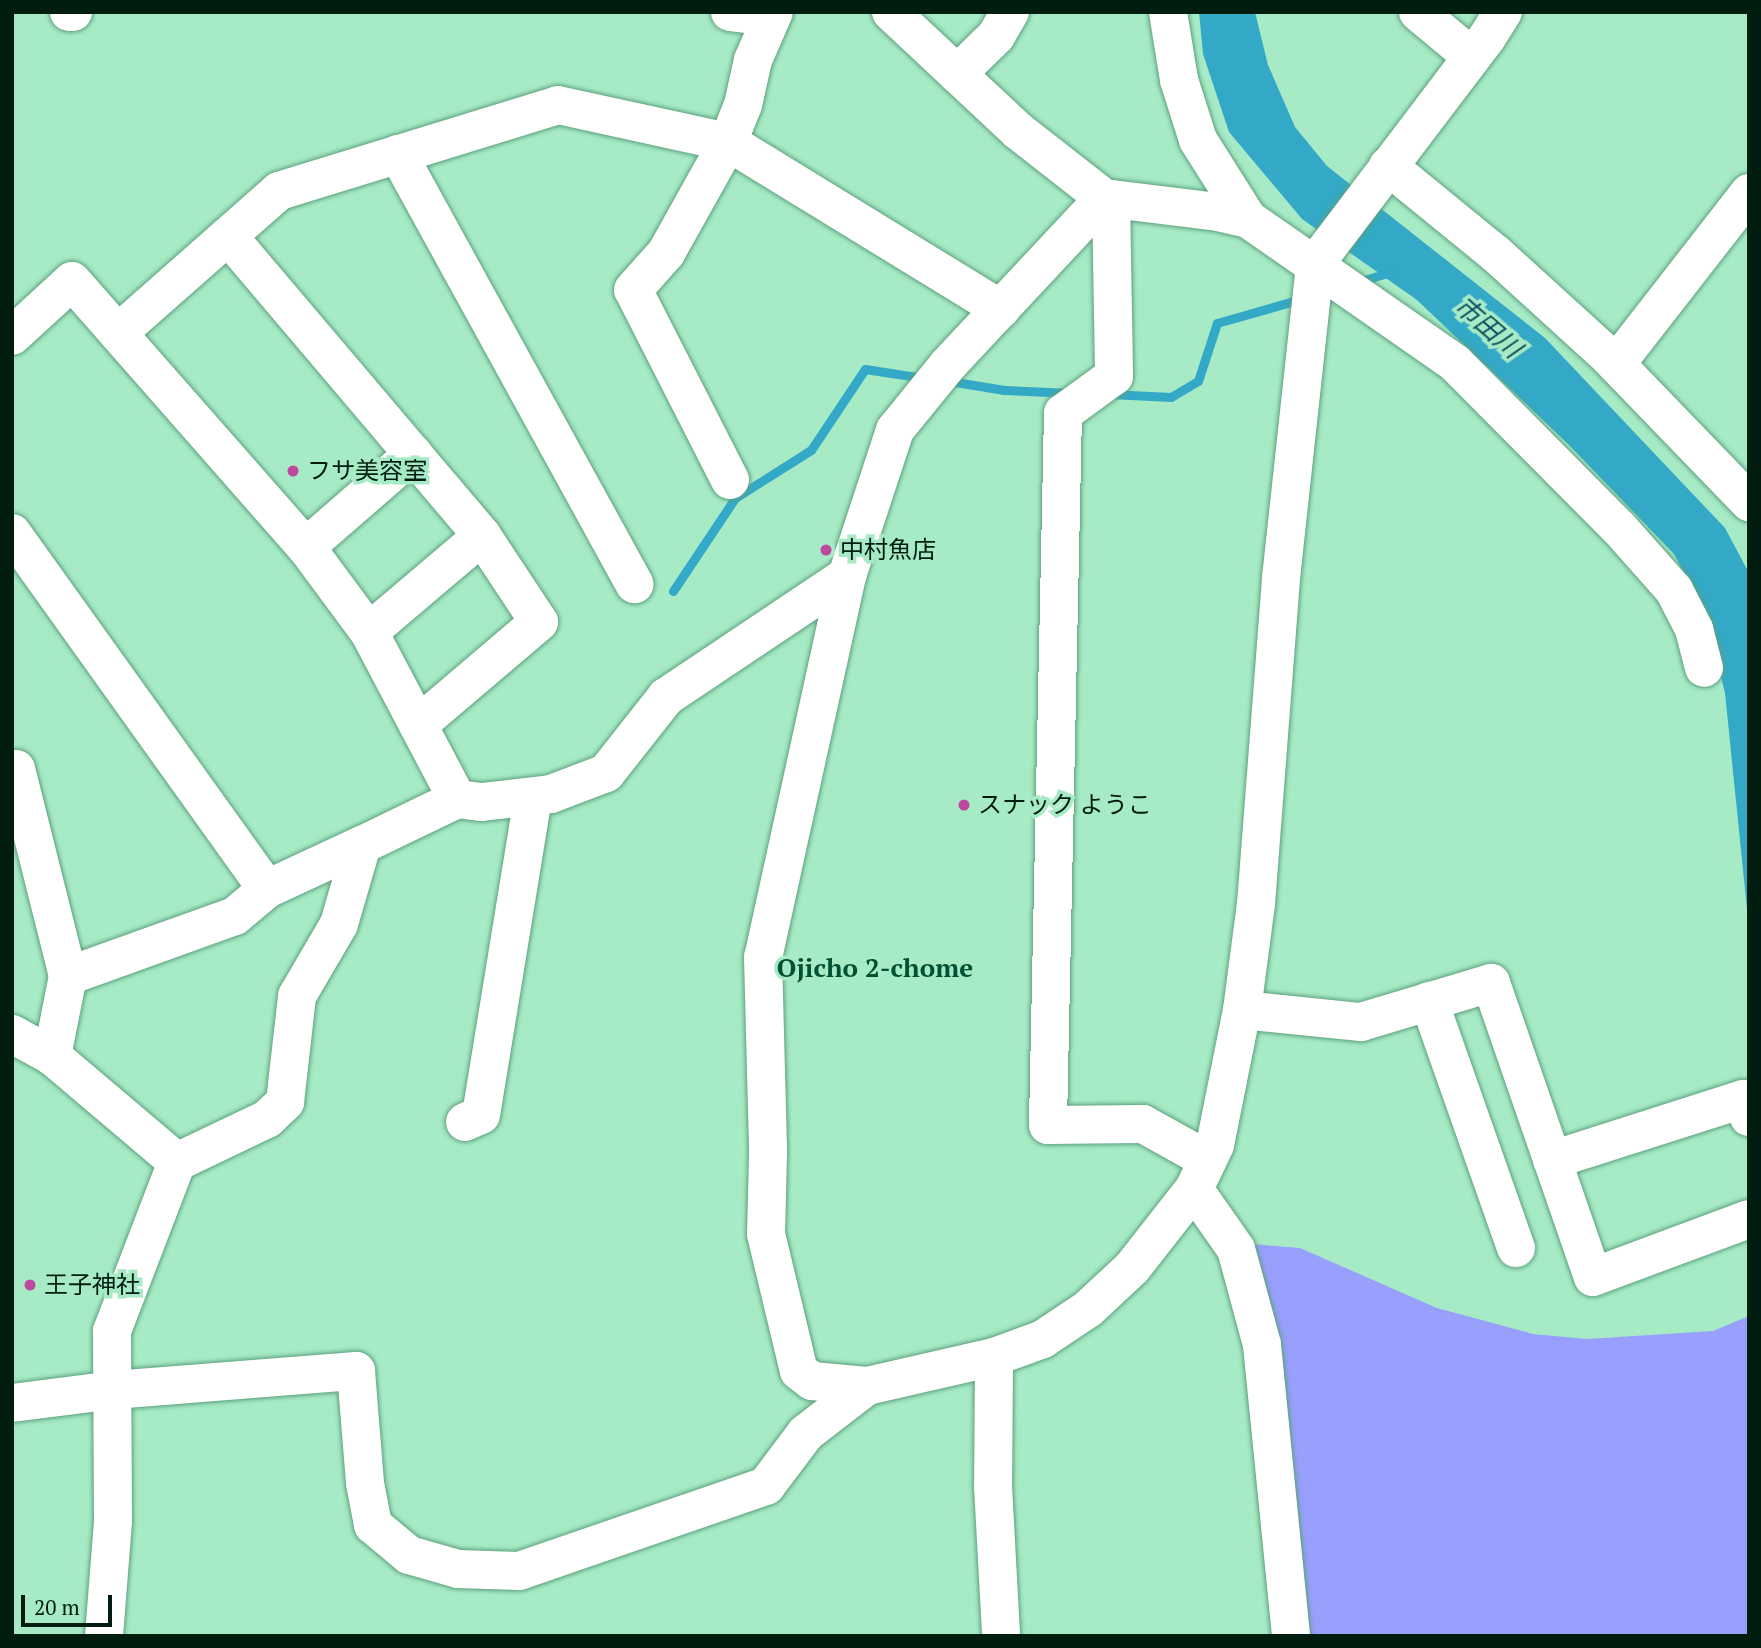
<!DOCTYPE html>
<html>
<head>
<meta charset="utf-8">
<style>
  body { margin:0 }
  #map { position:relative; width:1761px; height:1648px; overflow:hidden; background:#a6ebc5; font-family:"PT Serif","Noto Sans JP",serif }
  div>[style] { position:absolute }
  .green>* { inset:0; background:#999ffd }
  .water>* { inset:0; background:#34a9c7 }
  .stream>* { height:9px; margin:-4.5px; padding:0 4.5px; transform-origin:4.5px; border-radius:4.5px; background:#34a9c7 }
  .roads { filter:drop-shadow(0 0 2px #5da07d) drop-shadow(0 0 2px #5da07d) }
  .minor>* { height:38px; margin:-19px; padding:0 19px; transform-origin:19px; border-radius:19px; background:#fff }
  .dots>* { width:19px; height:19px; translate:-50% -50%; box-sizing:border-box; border:4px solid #a6ebc5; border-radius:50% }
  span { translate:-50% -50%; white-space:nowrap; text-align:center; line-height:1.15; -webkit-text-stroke:7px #a6ebc5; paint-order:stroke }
  .poi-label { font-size:24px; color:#011d10 }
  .left { translate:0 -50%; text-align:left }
  .water-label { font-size:26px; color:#0e4f5f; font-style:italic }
  .neighbourhood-label { font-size:26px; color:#005031; font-weight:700 }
  .frame { position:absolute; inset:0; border:14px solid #011d10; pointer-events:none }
  .scale { position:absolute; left:21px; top:1595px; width:91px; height:32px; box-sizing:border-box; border:4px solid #011d10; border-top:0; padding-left:9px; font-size:21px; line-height:24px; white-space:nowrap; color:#011d10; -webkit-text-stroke:5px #a6ebc5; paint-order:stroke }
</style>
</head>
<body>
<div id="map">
  <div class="green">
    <i style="clip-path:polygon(1241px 1243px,1300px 1248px,1437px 1308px,1533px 1334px,1587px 1339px,1713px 1331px,1749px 1316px,1749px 1636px,1301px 1636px)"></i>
  </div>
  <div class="water">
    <i style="clip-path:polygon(1199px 12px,1255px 12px,1268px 65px,1295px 127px,1327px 166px,1545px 338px,1725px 528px,1749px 573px,1749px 929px,1725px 693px,1705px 614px,1674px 554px,1569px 445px,1417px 300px,1302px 219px,1229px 132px,1203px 54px)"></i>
  </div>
  <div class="stream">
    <i style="left:1358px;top:282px;width:34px;rotate:-17deg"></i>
    <i style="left:949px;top:381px;width:56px;rotate:9.3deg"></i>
    <i style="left:1004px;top:390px;width:66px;rotate:2.6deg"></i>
    <i style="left:1109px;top:394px;width:62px;rotate:2.8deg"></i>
    <i style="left:1171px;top:397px;width:31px;rotate:-31deg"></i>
    <i style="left:1198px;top:381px;width:61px;rotate:-71.9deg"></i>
    <i style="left:1217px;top:323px;width:87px;rotate:-15.9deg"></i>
    <i style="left:673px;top:591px;width:112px;rotate:-56.3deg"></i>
    <i style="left:735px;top:498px;width:90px;rotate:-32.3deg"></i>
    <i style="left:811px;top:450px;width:97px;rotate:-56.3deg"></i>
    <i style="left:865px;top:369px;width:60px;rotate:8.7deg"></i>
  </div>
  <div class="roads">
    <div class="minor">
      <i style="left:69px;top:12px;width:4px"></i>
      <i style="left:730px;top:12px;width:41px;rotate:7deg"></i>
      <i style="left:891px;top:12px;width:173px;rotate:43.1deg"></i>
      <i style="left:1017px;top:130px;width:110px;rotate:38deg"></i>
      <i style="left:1104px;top:198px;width:115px;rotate:7deg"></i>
      <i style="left:1218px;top:212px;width:31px;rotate:13deg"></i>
      <i style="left:1248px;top:219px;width:252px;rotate:34.8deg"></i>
      <i style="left:1455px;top:363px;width:233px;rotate:45.2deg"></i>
      <i style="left:1619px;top:528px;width:83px;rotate:48.4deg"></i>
      <i style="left:1674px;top:590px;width:44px;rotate:62.9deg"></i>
      <i style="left:1694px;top:629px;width:40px;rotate:75.6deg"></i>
      <i style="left:1168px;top:12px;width:69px;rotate:80.8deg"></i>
      <i style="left:1179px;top:80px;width:63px;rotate:72.4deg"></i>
      <i style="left:1198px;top:140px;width:93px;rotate:57.7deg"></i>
      <i style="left:1418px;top:12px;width:70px;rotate:39.8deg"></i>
      <i style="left:957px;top:74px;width:54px;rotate:-44.3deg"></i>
      <i style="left:996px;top:36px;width:28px;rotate:-60deg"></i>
      <i style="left:398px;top:154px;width:491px;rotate:61.2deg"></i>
      <i style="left:1388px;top:166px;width:139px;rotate:39.2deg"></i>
      <i style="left:1496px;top:254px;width:153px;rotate:42.3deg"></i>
      <i style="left:1609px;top:357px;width:202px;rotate:46deg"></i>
      <i style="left:1104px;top:198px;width:230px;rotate:133.1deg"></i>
      <i style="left:947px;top:366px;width:82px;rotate:129.1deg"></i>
      <i style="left:895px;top:430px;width:154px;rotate:108.2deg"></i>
      <i style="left:847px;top:576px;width:390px;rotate:102.4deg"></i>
      <i style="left:763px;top:957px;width:197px;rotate:88.5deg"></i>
      <i style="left:768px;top:1154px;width:80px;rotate:91.4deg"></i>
      <i style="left:766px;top:1234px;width:141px;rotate:76.5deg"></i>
      <i style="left:799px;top:1371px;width:16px;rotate:38deg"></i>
      <i style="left:812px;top:1381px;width:55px;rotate:5.2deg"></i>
      <i style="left:867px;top:1386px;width:130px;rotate:-12.9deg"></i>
      <i style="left:994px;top:1357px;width:52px;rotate:-20.2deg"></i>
      <i style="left:1043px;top:1339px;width:54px;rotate:-33.7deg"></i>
      <i style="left:1088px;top:1309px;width:60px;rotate:-43deg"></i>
      <i style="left:1132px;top:1268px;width:100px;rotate:-51.9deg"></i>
      <i style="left:1194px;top:1189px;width:49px;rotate:-64.5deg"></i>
      <i style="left:1215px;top:1145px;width:138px;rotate:-78.7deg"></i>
      <i style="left:1242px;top:1010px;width:107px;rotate:-82.5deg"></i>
      <i style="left:1256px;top:904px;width:327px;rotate:-85.6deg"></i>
      <i style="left:1281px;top:578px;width:316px;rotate:-83.8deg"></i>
      <i style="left:1315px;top:264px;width:283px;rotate:-52.8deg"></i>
      <i style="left:1486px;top:39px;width:32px;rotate:-58deg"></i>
      <i style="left:1111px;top:199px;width:177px;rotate:89deg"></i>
      <i style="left:1114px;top:376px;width:63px;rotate:144deg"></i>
      <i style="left:1063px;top:413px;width:712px;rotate:91.21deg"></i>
      <i style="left:1048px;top:1125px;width:95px;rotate:-0.6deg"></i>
      <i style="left:1143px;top:1124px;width:74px;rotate:29deg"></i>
      <i style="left:228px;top:236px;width:393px;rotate:49.7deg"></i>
      <i style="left:482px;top:536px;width:148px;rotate:139.7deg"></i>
      <i style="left:118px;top:333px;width:215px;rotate:-41.4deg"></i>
      <i style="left:279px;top:191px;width:292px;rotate:-17.1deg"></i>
      <i style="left:558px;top:105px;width:174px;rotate:12.3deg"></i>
      <i style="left:728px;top:142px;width:320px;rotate:31.5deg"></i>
      <i style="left:12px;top:336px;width:81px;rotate:-42.5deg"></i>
      <i style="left:72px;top:281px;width:354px;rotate:48.7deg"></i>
      <i style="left:306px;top:547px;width:106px;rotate:53.5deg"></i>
      <i style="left:369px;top:632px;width:189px;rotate:62.2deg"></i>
      <i style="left:1616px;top:364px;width:217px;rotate:-52.1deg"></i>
      <i style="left:730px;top:480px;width:213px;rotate:-117deg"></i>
      <i style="left:633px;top:290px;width:50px;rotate:-48.3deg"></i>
      <i style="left:666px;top:253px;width:127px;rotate:-60.8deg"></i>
      <i style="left:728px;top:142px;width:40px;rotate:-68deg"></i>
      <i style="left:743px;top:105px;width:46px;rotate:-77.5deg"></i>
      <i style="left:753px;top:60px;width:52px;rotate:-66.4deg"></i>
      <i style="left:12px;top:533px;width:438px;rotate:54.4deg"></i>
      <i style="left:306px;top:547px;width:142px;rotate:-41deg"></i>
      <i style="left:418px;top:725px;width:159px;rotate:-40.4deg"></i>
      <i style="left:539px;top:622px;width:103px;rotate:-123.5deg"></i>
      <i style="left:12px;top:770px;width:4px;rotate:-14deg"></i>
      <i style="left:16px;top:769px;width:213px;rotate:75.9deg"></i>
      <i style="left:68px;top:976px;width:82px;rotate:101.3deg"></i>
      <i style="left:68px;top:976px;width:177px;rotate:-19.8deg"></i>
      <i style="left:235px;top:916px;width:42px;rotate:-40.2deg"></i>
      <i style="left:267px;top:889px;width:105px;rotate:-24.9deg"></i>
      <i style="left:1429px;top:1001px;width:262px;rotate:70.6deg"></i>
      <i style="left:1242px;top:1010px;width:120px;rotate:5.8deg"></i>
      <i style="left:1361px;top:1022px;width:136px;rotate:-16.7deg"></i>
      <i style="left:1491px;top:983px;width:311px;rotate:70.9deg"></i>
      <i style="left:1593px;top:1277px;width:166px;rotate:-20.4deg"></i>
      <i style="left:12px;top:1034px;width:46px;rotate:28.8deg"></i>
      <i style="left:52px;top:1056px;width:164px;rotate:40.3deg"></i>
      <i style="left:465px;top:1122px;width:17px;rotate:-24deg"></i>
      <i style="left:481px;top:1115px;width:322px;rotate:-80.7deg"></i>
      <i style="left:1552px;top:1160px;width:201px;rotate:-17.7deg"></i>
      <i style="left:1743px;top:1099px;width:19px;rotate:72deg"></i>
      <i style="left:1194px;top:1189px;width:73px;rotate:55deg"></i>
      <i style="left:1236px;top:1249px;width:99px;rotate:74.8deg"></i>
      <i style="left:1262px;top:1345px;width:292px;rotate:84.3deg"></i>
      <i style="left:994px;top:1357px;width:129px;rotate:90.4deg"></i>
      <i style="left:993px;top:1486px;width:150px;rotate:86.9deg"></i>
      <i style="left:12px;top:1403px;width:102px;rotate:-7.3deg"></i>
      <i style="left:113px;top:1390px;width:244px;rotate:-4.5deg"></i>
      <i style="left:356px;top:1371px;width:112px;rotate:85.4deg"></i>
      <i style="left:365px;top:1483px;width:43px;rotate:79.2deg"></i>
      <i style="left:373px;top:1525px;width:47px;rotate:39.8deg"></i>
      <i style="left:409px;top:1555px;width:51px;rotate:15.9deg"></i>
      <i style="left:458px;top:1569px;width:61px;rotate:1.9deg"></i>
      <i style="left:519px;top:1571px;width:261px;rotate:-19deg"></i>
      <i style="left:766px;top:1486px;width:66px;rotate:-53deg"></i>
      <i style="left:806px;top:1433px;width:77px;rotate:-37.6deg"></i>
      <i style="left:104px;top:1636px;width:115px;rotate:-85.5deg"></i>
      <i style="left:113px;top:1521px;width:190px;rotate:-90.3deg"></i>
      <i style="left:112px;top:1331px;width:181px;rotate:-69deg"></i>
      <i style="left:177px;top:1162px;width:100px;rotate:-25.5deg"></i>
      <i style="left:267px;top:1119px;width:25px;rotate:-43deg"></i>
      <i style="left:285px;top:1102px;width:107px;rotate:-83.5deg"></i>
      <i style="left:297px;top:996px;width:83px;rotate:-59.7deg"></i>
      <i style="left:339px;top:924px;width:82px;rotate:-73.8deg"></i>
      <i style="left:362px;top:845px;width:106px;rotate:-25.8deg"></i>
      <i style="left:457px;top:799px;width:25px;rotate:7deg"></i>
      <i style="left:482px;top:802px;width:69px;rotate:-6.6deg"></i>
      <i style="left:551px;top:794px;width:59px;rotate:-20.9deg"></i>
      <i style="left:606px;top:773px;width:97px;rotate:-51.7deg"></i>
      <i style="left:666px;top:697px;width:218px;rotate:-33.8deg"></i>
    </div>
  </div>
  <div class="dots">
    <i style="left:293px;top:471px;background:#be489e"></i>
    <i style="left:826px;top:550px;background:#be489e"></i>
    <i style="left:964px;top:805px;background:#be489e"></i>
    <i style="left:30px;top:1285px;background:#be489e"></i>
  </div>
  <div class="poi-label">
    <span class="left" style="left:307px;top:471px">フサ美容室</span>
    <span class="left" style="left:840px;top:550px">中村魚店</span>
    <span class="left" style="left:978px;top:805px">スナック ようこ</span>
    <span class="left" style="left:44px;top:1285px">王子神社</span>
  </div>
  <div class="water-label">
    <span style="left:1488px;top:327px;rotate:41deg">市田川</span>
  </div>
  <div class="neighbourhood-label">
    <span style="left:875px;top:968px">Ojicho 2-chome</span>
  </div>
  <div class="frame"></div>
  <div class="scale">20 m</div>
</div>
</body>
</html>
